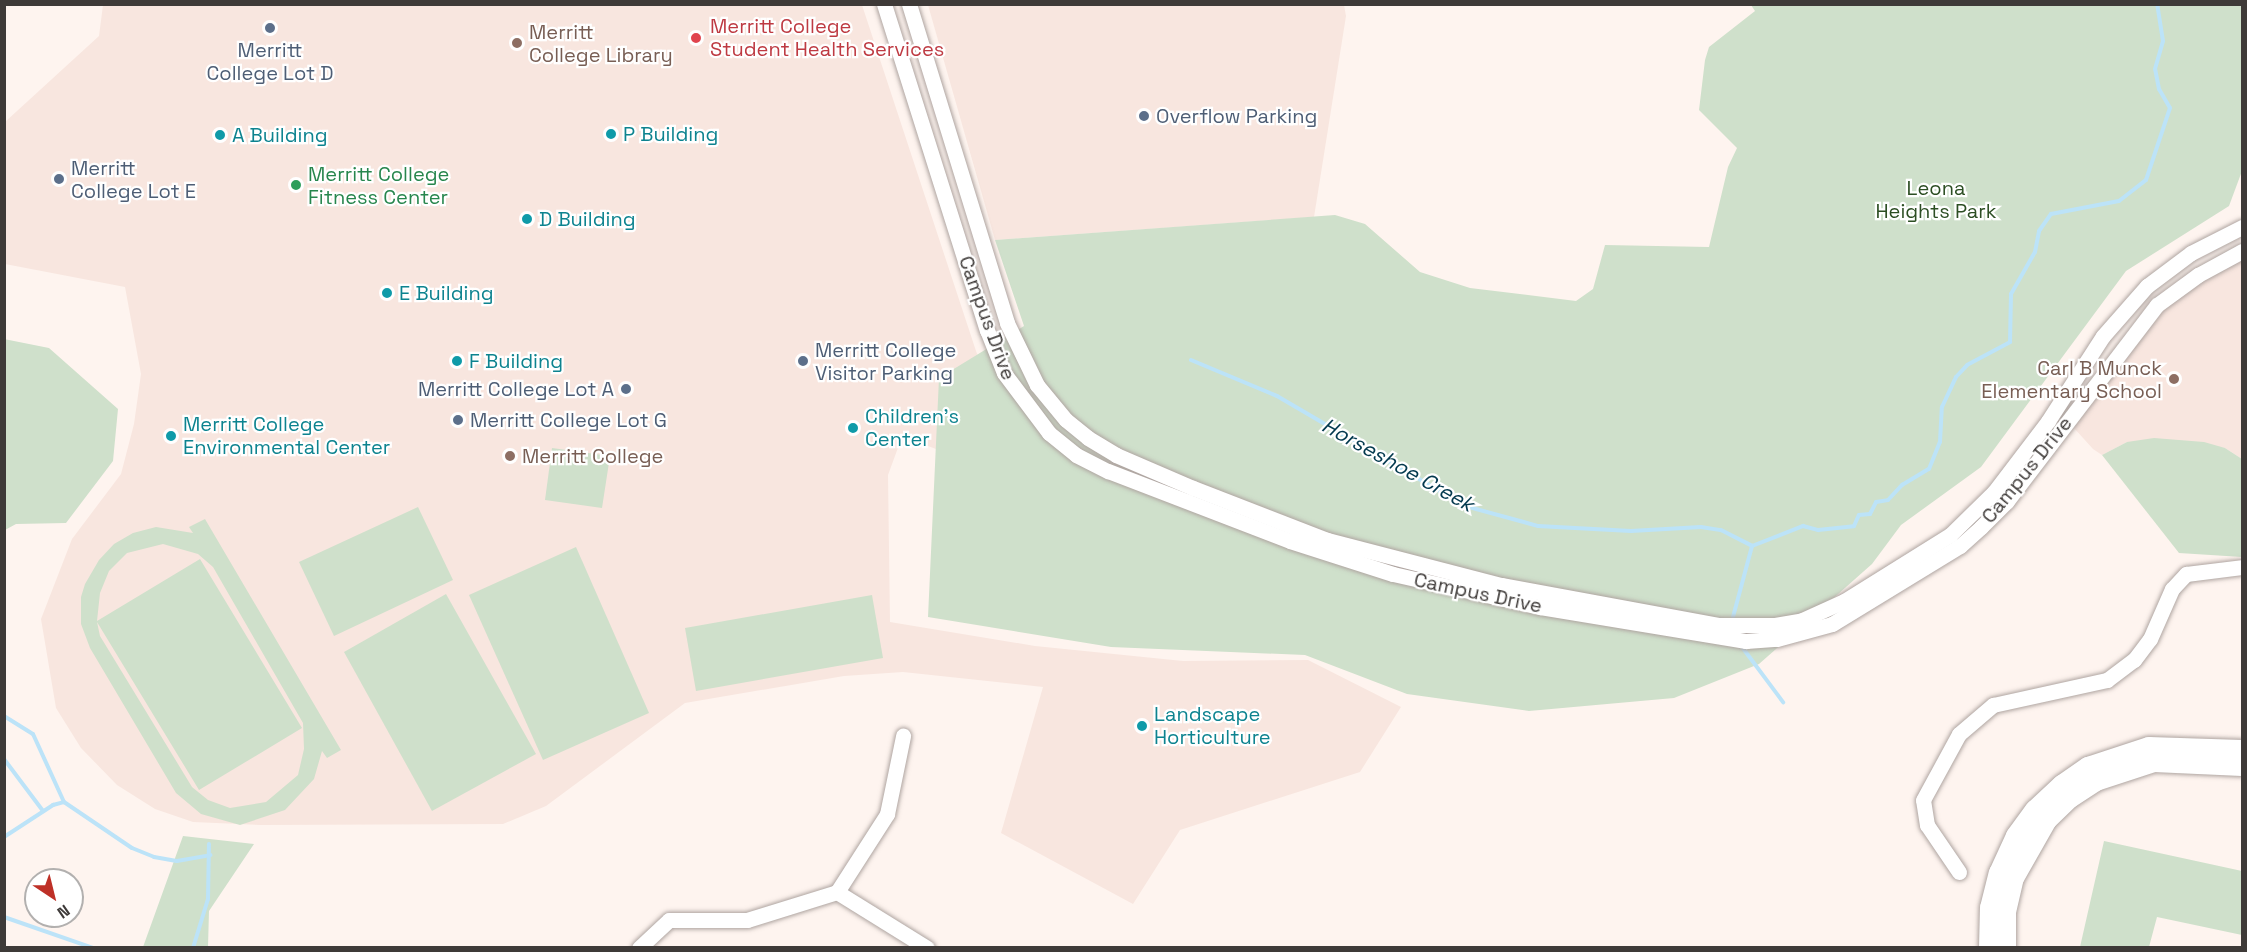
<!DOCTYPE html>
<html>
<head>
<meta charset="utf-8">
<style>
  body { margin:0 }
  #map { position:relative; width:2247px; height:952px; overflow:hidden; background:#fef4ef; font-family:"Space Grotesk",sans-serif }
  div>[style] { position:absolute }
  .built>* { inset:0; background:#f8e6df }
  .green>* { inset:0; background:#cfe0cb }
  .stream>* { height:4px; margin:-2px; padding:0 2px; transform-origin:2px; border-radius:2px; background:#bce3f8 }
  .roads { filter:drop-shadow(0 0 2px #afa5a1) drop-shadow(0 0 2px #afa5a1) }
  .minor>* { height:15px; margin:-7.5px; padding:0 7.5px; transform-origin:7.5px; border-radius:7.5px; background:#fff }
  .major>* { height:20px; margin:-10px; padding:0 10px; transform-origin:10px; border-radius:10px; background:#fff }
  .dots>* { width:16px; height:16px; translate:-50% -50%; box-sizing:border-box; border:3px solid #fff; border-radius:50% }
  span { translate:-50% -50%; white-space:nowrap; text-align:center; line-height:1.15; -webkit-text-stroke:4.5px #fff; paint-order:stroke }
  .health-label { font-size:20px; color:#be3a42 }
  .left { translate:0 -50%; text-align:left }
  .education-label { font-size:20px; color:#785e54 }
  .right { translate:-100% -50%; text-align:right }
  .service-label { font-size:20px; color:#4e5e75 }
  .culture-label { font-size:20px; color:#0d838f }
  .leisure-label { font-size:20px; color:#27864d }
  .park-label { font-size:20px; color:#2c4e23 }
  .street-label { font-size:20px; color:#3e3a38 }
  .water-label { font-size:21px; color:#03394e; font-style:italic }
  .frame { position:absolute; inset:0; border:6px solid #3e3a38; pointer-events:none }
  .north { position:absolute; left:24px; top:868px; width:60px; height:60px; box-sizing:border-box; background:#fff; border:2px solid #b2b0af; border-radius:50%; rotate:145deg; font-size:16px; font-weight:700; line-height:24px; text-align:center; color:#3e3a38 }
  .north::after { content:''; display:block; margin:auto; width:21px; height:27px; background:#be3027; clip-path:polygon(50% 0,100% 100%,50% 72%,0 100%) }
</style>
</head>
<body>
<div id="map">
  <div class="built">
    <i style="clip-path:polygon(103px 5px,862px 5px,976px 351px,997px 403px,1125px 521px,928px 446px,899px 445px,888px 475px,890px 622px,1035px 646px,1183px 661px,1308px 660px,1401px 707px,1360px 772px,1180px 830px,1133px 904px,1001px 833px,1043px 687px,903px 672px,844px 676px,685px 703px,546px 806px,503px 824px,261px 825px,193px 822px,155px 809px,117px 785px,81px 748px,56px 708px,41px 619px,72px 539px,121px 474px,134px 424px,141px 374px,125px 287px,5px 264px,5px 122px,99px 36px)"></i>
    <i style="clip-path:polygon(928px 5px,1344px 5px,1346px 16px,1314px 217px,995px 240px)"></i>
    <i style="clip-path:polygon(2242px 252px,2242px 459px,2225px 448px,2127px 442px,2102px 455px,2093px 449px,2074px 428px,2086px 408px,2171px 298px)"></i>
  </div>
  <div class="green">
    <i style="clip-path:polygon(1751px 5px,2242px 5px,2242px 171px,2229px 206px,2126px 271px,1981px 467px,1901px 525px,1872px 564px,1759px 664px,1674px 698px,1529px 711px,1407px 694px,1305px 655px,1111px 647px,928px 617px,939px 378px,1024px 326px,995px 240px,1335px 215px,1365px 224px,1420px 272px,1470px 288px,1576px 301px,1593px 289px,1605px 245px,1709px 247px,1728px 167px,1737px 148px,1699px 110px,1705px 60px,1709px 47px,1755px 11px)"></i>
    <i style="clip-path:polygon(4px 339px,49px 348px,118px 409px,113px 461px,66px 523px,16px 524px,5px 530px)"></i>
    <i style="clip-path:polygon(2154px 438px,2204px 442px,2225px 448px,2242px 459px,2242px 557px,2179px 553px,2102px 455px,2127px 442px)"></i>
    <i style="clip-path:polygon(552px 448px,610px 456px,602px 508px,545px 500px)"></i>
    <i style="clip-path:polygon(418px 507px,453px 580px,334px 636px,299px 562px)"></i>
    <i style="clip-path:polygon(evenodd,205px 519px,341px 750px,327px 758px,322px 751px,314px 779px,285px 810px,240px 825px,201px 814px,176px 793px,90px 648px,81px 624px,81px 597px,85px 584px,99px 560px,114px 544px,133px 533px,156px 527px,193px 533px,189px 527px,205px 519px,163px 544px,198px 554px,213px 567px,303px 723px,304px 749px,298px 775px,266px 802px,230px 808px,208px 800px,192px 787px,100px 636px,97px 622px,199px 790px,302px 728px,200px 559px,97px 621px,100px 593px,109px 571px,127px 553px,163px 544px)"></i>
    <i style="clip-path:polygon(576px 547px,649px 713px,543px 760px,469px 595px)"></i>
    <i style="clip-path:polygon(446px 594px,536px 754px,432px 811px,344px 652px)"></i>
    <i style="clip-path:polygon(872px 595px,883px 658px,696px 691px,685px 628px)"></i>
    <i style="clip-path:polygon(183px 836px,254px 844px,209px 911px,208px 947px,143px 947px)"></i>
    <i style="clip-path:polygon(2104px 841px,2242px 871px,2242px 935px,2157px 917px,2149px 947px,2080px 947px)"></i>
  </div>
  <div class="stream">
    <i style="left:1191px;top:360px;width:93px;rotate:22.7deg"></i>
    <i style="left:1277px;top:396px;width:218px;rotate:30.3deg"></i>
    <i style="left:1465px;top:506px;width:76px;rotate:15.3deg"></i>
    <i style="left:1538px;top:526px;width:93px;rotate:3.1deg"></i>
    <i style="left:1631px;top:531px;width:70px;rotate:-3.3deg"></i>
    <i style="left:1701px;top:527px;width:20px;rotate:9deg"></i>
    <i style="left:1721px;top:530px;width:35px;rotate:27deg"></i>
    <i style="left:1752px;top:546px;width:55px;rotate:-21.4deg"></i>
    <i style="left:1803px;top:526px;width:16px;rotate:15deg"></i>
    <i style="left:1818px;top:530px;width:36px;rotate:-6deg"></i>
    <i style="left:1854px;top:526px;width:12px;rotate:-66deg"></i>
    <i style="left:1859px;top:515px;width:11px;rotate:-5deg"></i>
    <i style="left:1870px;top:514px;width:13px;rotate:-63deg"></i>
    <i style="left:1876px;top:502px;width:12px;rotate:-9deg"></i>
    <i style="left:1888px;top:500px;width:21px;rotate:-47deg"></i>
    <i style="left:1902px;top:485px;width:31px;rotate:-31deg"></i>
    <i style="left:1929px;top:469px;width:29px;rotate:-68deg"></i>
    <i style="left:1940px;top:442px;width:35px;rotate:-87deg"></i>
    <i style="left:1942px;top:407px;width:33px;rotate:-65deg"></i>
    <i style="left:1956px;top:377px;width:16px;rotate:-47deg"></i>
    <i style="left:1967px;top:365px;width:49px;rotate:-28.1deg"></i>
    <i style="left:2010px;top:342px;width:48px;rotate:-88.8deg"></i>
    <i style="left:2011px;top:294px;width:48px;rotate:-60.3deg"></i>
    <i style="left:2035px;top:252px;width:21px;rotate:-79deg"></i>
    <i style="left:2039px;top:231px;width:21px;rotate:-55deg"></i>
    <i style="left:2051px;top:214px;width:69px;rotate:-10.8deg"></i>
    <i style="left:2119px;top:201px;width:34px;rotate:-38deg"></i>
    <i style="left:2146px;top:180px;width:76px;rotate:-71.6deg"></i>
    <i style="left:2170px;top:108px;width:22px;rotate:-120deg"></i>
    <i style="left:2159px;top:89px;width:20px;rotate:-101deg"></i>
    <i style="left:2155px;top:69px;width:29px;rotate:-74deg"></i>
    <i style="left:2163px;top:41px;width:37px;rotate:-99deg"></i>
    <i style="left:1733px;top:617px;width:73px;rotate:-75deg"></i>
    <i style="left:1742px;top:647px;width:69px;rotate:53.3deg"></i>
    <i style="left:4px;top:716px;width:34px;rotate:32deg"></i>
    <i style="left:33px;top:734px;width:75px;rotate:65.5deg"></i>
    <i style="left:4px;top:759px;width:65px;rotate:53.1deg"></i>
    <i style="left:4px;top:837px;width:59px;rotate:-33.1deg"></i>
    <i style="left:53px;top:805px;width:11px;rotate:-15deg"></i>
    <i style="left:64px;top:802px;width:82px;rotate:34.1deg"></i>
    <i style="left:132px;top:848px;width:24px;rotate:22deg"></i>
    <i style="left:154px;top:857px;width:23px;rotate:10deg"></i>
    <i style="left:177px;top:861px;width:34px;rotate:-10deg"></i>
    <i style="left:4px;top:917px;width:94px;rotate:19.2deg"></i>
    <i style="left:193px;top:948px;width:51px;rotate:-73deg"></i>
    <i style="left:208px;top:899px;width:55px;rotate:-89deg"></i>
  </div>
  <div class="roads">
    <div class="minor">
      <i style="left:884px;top:4px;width:342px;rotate:72.5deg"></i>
      <i style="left:987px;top:330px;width:46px;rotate:68.4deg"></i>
      <i style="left:1004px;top:373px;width:75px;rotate:53.1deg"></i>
      <i style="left:1049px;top:433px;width:35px;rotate:39deg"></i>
      <i style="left:1076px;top:455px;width:36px;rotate:27deg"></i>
      <i style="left:1108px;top:471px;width:195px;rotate:21deg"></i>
      <i style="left:1290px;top:541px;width:108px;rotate:17.8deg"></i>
      <i style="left:1393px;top:574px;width:151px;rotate:12.7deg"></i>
      <i style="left:1540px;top:607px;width:209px;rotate:9.4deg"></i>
      <i style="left:1746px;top:641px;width:31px;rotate:-4deg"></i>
      <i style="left:1777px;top:639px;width:57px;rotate:-15.3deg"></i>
      <i style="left:1832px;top:624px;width:150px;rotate:-31.4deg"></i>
      <i style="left:1960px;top:546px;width:28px;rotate:-42deg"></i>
      <i style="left:1981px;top:527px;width:37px;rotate:-45deg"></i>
      <i style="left:2007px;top:501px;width:247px;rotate:-52.6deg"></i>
      <i style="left:2157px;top:305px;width:51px;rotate:-36.2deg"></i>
      <i style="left:2198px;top:275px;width:50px;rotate:-28.6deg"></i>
      <i style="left:909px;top:4px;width:334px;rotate:72.9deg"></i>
      <i style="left:1007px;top:323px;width:69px;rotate:64.2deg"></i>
      <i style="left:1037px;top:385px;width:45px;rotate:50.4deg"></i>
      <i style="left:1066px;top:420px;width:28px;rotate:39deg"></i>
      <i style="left:1088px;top:438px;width:33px;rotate:31deg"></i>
      <i style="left:1116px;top:455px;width:84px;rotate:23.2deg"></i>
      <i style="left:1193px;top:488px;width:144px;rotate:21.2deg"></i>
      <i style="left:1327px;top:540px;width:180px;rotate:14.5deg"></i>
      <i style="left:1501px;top:585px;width:222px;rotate:10.4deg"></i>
      <i style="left:1719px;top:625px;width:56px"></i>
      <i style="left:1775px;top:625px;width:27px;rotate:-10deg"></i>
      <i style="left:1802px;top:620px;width:46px;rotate:-24.3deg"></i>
      <i style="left:1844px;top:601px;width:125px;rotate:-31.9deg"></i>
      <i style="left:1950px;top:535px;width:62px;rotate:-44.3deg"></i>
      <i style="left:1994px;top:492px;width:89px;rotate:-52.7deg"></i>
      <i style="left:2048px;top:421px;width:101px;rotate:-57.1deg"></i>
      <i style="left:2103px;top:336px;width:67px;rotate:-48.7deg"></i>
      <i style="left:2147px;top:286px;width:55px;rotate:-36.9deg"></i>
      <i style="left:2191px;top:253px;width:57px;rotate:-27deg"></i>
      <i style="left:1959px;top:872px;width:57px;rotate:-124.2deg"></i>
      <i style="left:1927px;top:825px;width:25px;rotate:-99deg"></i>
      <i style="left:1923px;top:800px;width:75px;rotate:-61.4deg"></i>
      <i style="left:1959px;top:734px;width:45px;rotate:-40.5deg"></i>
      <i style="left:1993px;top:705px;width:117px;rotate:-12.4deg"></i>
      <i style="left:2107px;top:680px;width:34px;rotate:-37deg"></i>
      <i style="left:2134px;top:660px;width:26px;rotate:-53deg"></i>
      <i style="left:2150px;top:639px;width:55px;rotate:-66.3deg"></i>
      <i style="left:2172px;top:589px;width:21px;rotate:-47deg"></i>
      <i style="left:2186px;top:574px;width:56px;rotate:-7.1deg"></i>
      <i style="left:837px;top:892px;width:106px;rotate:31.9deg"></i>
      <i style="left:639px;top:948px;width:41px;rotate:-43deg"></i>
      <i style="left:669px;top:920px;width:78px"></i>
      <i style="left:747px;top:920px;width:94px;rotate:-17.3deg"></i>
      <i style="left:837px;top:892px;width:93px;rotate:-57.3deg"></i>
      <i style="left:887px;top:814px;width:80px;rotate:-78.4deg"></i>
    </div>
    <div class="major">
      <i style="left:1989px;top:948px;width:40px;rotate:-88.6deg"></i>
      <i style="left:1990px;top:908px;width:36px;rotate:-76deg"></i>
      <i style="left:1999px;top:873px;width:41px;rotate:-65.3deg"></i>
      <i style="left:2016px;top:836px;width:32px;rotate:-54deg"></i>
      <i style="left:2035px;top:810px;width:37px;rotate:-43deg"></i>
      <i style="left:2062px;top:785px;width:32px;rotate:-35deg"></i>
      <i style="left:2088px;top:767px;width:64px;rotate:-18.2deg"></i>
      <i style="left:2149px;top:747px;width:93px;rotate:1.8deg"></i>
      <i style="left:2006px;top:948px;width:36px;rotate:-90deg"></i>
      <i style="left:2006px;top:912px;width:35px;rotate:-77deg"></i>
      <i style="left:2014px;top:878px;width:67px;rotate:-60.4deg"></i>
      <i style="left:2047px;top:820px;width:32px;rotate:-44deg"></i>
      <i style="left:2070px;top:798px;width:31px;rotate:-33deg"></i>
      <i style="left:2096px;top:781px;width:61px;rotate:-18.1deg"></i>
      <i style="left:2154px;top:762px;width:88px;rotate:2.6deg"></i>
    </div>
  </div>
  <div class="dots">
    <i style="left:270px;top:28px;background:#5c6f8a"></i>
    <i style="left:696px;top:38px;background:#e0444e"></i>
    <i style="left:517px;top:43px;background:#8d6e63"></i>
    <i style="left:1144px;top:116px;background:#5c6f8a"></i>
    <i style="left:611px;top:134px;background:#0f9aa8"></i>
    <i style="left:220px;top:135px;background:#0f9aa8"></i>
    <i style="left:59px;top:179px;background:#5c6f8a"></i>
    <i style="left:296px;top:185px;background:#2e9e5b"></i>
    <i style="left:527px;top:219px;background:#0f9aa8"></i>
    <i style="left:387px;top:293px;background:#0f9aa8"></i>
    <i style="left:457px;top:361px;background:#0f9aa8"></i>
    <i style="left:803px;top:361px;background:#5c6f8a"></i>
    <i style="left:2174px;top:379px;background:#8d6e63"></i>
    <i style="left:626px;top:389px;background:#5c6f8a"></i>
    <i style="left:458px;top:420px;background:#5c6f8a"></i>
    <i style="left:853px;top:428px;background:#0f9aa8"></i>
    <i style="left:171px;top:436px;background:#0f9aa8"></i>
    <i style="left:510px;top:456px;background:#8d6e63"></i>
    <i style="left:1142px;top:726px;background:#0f9aa8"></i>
  </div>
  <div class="health-label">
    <span class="left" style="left:710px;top:38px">Merritt College<br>Student Health Services</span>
  </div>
  <div class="education-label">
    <span class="left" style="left:529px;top:44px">Merritt<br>College Library</span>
    <span class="right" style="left:2162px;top:380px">Carl B Munck<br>Elementary School</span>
    <span class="left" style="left:522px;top:456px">Merritt College</span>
  </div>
  <div class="service-label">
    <span style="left:270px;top:62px">Merritt<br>College Lot D</span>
    <span class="left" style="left:1156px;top:116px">Overflow Parking</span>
    <span class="left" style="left:71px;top:180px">Merritt<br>College Lot E</span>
    <span class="left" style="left:815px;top:362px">Merritt College<br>Visitor Parking</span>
    <span class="right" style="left:614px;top:389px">Merritt College Lot A</span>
    <span class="left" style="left:470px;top:420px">Merritt College Lot G</span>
  </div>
  <div class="culture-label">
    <span class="left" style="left:623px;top:134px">P Building</span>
    <span class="left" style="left:232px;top:135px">A Building</span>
    <span class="left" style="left:539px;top:219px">D Building</span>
    <span class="left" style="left:399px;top:293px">E Building</span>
    <span class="left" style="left:469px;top:361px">F Building</span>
    <span class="left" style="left:865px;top:428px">Children's<br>Center</span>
    <span class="left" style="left:183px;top:436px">Merritt College<br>Environmental Center</span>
    <span class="left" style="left:1154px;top:726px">Landscape<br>Horticulture</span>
  </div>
  <div class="leisure-label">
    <span class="left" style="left:308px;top:186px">Merritt College<br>Fitness Center</span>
  </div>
  <div class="park-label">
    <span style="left:1936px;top:200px">Leona<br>Heights Park</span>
  </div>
  <div class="street-label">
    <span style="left:987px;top:318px;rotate:70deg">Campus Drive</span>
    <span style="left:2027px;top:470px;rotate:-51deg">Campus Drive</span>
    <span style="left:1478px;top:593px;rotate:12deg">Campus Drive</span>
  </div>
  <div class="water-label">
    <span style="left:1398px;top:465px;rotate:29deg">Horseshoe Creek</span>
  </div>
  <div class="frame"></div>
  <div class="north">N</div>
</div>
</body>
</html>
